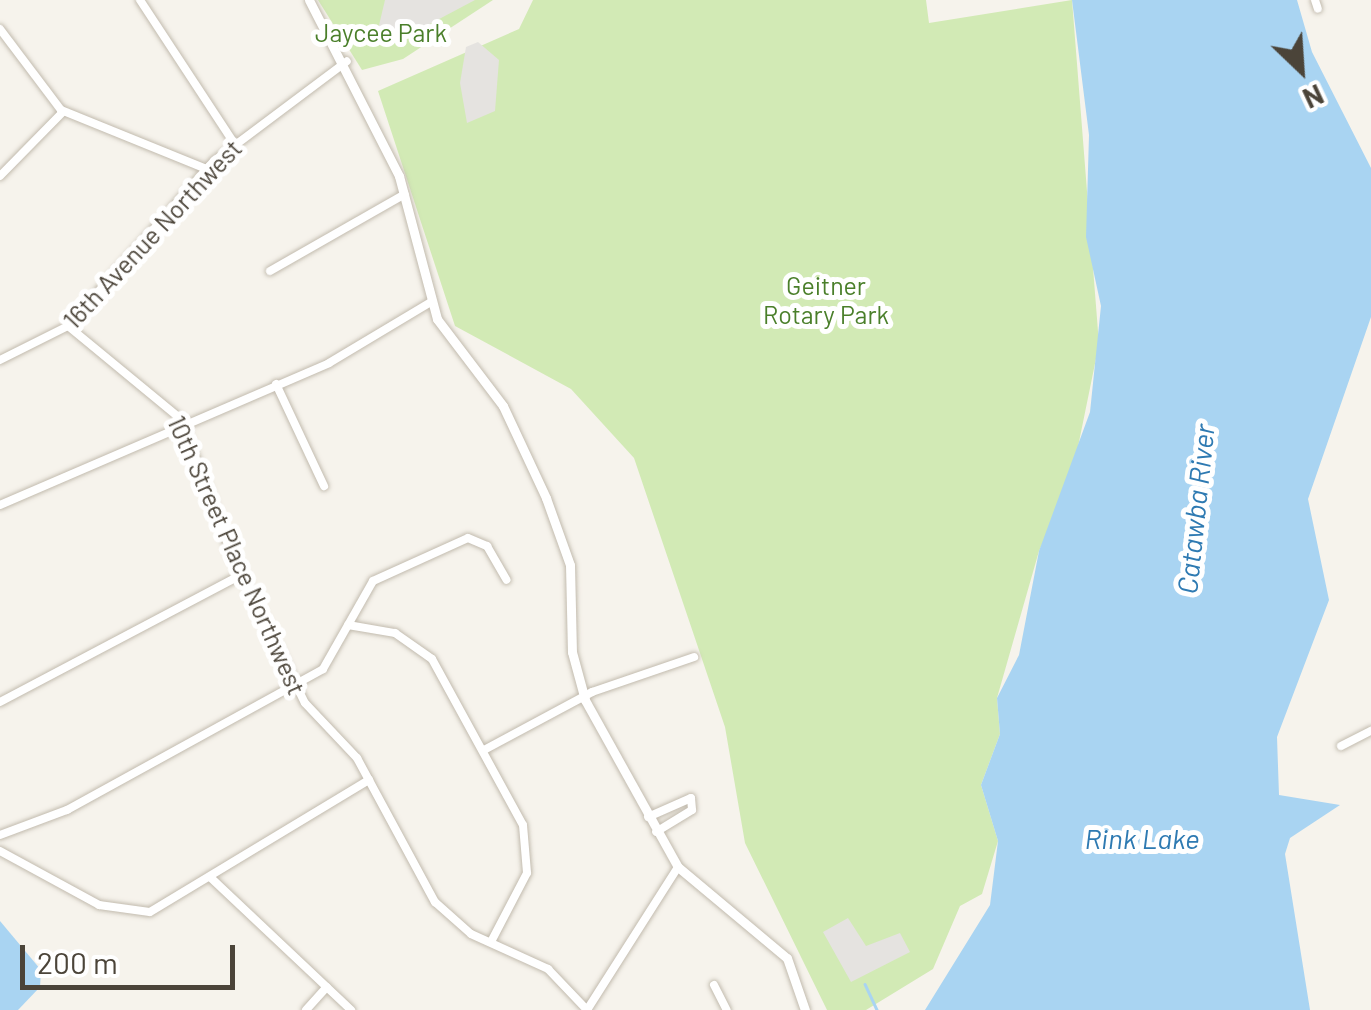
<!DOCTYPE html>
<html>
<head>
<meta charset="utf-8">
<style>
  body { margin:0 }
  #map { position:relative; width:1371px; height:1010px; overflow:hidden; background:#f6f3ec; font-family:Barlow,sans-serif }
  div>[style] { position:absolute }
  .green>* { inset:0; background:#d2eab5 }
  .parking>* { inset:0; background:#e5e3e0 }
  .water>* { inset:0; background:#a9d4f2 }
  .stream>* { height:2.5px; margin:-1.25px; padding:0 1.25px; transform-origin:1.25px; border-radius:1.25px; background:#a9d4f2 }
  .roads { filter:drop-shadow(0 0 2px #c2bbae) drop-shadow(0 0 2px #c2bbae) }
  .minor>* { height:8px; margin:-4px; padding:0 4px; transform-origin:4px; border-radius:4px; background:#fff }
  .tertiary>* { height:9px; margin:-4.5px; padding:0 4.5px; transform-origin:4.5px; border-radius:4.5px; background:#fff }
  span { translate:-50% -50%; white-space:nowrap; text-align:center; line-height:1.15; -webkit-text-stroke:10px #fff; paint-order:stroke }
  .park-label { font-size:25px; color:#4a7f2a }
  .street-label { font-size:25px; color:#4b4439 }
  .water-label { font-size:28px; color:#2e7ab2; font-style:italic }
  .north { position:absolute; left:1251px; top:20px; width:100px; height:100px; -webkit-text-stroke:8px #fff; paint-order:stroke; rotate:155deg; font-size:28px; font-weight:700; line-height:40px; text-align:center; color:#4b4439 }
  .north::after { content:''; display:block; margin:auto; width:35px; height:45px; background:#4b4439; clip-path:polygon(50% 0,100% 100%,50% 72%,0 100%) }
  .scale { position:absolute; left:20px; top:945px; width:215px; height:45px; box-sizing:border-box; border:5px solid #4b4439; border-top:0; padding-left:12px; font-size:30px; line-height:35px; white-space:nowrap; color:#4b4439; -webkit-text-stroke:8px #fff; paint-order:stroke }
</style>
</head>
<body>
<div id="map">
  <div class="green">
    <i style="clip-path:polygon(318px 0,493px 0,403px 59px,362px 70px)"></i>
    <i style="clip-path:polygon(533px 0,926px 0,929px 23px,1072px 0,1099px 344px,1071px 481px,1039px 551px,997px 698px,1000px 734px,981px 785px,998px 841px,982px 894px,960px 906px,933px 969px,866px 1010px,827px 1010px,745px 843px,725px 727px,634px 458px,571px 389px,455px 326px,378px 91px,519px 29px)"></i>
  </div>
  <div class="parking">
    <i style="clip-path:polygon(385px 0,475px 0,392px 44px,375px 42px)"></i>
    <i style="clip-path:polygon(478px 42px,499px 60px,495px 111px,467px 123px,460px 83px,466px 47px)"></i>
    <i style="clip-path:polygon(848px 918px,866px 946px,900px 933px,910px 952px,851px 982px,823px 932px)"></i>
  </div>
  <div class="water">
    <i style="clip-path:polygon(1072px 0,1297px 0,1312px 52px,1371px 168px,1371px 317px,1308px 499px,1329px 600px,1277px 737px,1279px 795px,1340px 805px,1290px 838px,1285px 854px,1310px 1010px,925px 1010px,990px 905px,998px 841px,981px 785px,1000px 734px,997px 698px,1019px 655px,1039px 551px,1090px 412px,1101px 306px,1086px 237px,1089px 135px)"></i>
    <i style="clip-path:polygon(0 921px,41px 970px,40px 987px,18px 1010px,0 1010px)"></i>
  </div>
  <div class="stream">
    <i style="left:865px;top:984px;width:29px;rotate:65deg"></i>
  </div>
  <div class="roads">
    <div class="minor">
      <i style="left:140px;top:0;width:171px;rotate:56.7deg"></i>
      <i style="left:1315px;top:0;width:9px;rotate:72deg"></i>
      <i style="left:0;top:29px;width:101px;rotate:53deg"></i>
      <i style="left:61px;top:110px;width:157px;rotate:22.1deg"></i>
      <i style="left:0;top:176px;width:90px;rotate:-45.5deg"></i>
      <i style="left:270px;top:271px;width:155px;rotate:-29.7deg"></i>
      <i style="left:68px;top:326px;width:146px;rotate:39.5deg"></i>
      <i style="left:181px;top:419px;width:140px;rotate:69.5deg"></i>
      <i style="left:230px;top:550px;width:170px;rotate:63.9deg"></i>
      <i style="left:305px;top:703px;width:76px;rotate:46.6deg"></i>
      <i style="left:357px;top:758px;width:164px;rotate:61.6deg"></i>
      <i style="left:435px;top:902px;width:48px;rotate:41.6deg"></i>
      <i style="left:471px;top:934px;width:85px;rotate:24.4deg"></i>
      <i style="left:548px;top:969px;width:57px;rotate:46.4deg"></i>
      <i style="left:0;top:360px;width:76px;rotate:-26.6deg"></i>
      <i style="left:68px;top:326px;width:220px;rotate:-48.5deg"></i>
      <i style="left:214px;top:161px;width:166px;rotate:-36.9deg"></i>
      <i style="left:276px;top:384px;width:113px;rotate:64.8deg"></i>
      <i style="left:0;top:505px;width:358px;rotate:-23.3deg"></i>
      <i style="left:329px;top:363px;width:119px;rotate:-30.9deg"></i>
      <i style="left:348px;top:625px;width:48px;rotate:9.7deg"></i>
      <i style="left:395px;top:633px;width:45px;rotate:35.1deg"></i>
      <i style="left:432px;top:659px;width:189px;rotate:61.3deg"></i>
      <i style="left:523px;top:825px;width:48px;rotate:85.2deg"></i>
      <i style="left:527px;top:873px;width:78px;rotate:117.6deg"></i>
      <i style="left:0;top:702px;width:272px;rotate:-27.8deg"></i>
      <i style="left:1341px;top:746px;width:34px;rotate:-27deg"></i>
      <i style="left:484px;top:750px;width:123px;rotate:-28.2deg"></i>
      <i style="left:592px;top:692px;width:108px;rotate:-18.9deg"></i>
      <i style="left:648px;top:817px;width:47px;rotate:-23.8deg"></i>
      <i style="left:691px;top:798px;width:12px;rotate:85deg"></i>
      <i style="left:692px;top:810px;width:42px;rotate:148.6deg"></i>
      <i style="left:0;top:835px;width:72px;rotate:-20.5deg"></i>
      <i style="left:67px;top:810px;width:292px;rotate:-28.8deg"></i>
      <i style="left:323px;top:669px;width:101px;rotate:-60.4deg"></i>
      <i style="left:373px;top:581px;width:104px;rotate:-24.4deg"></i>
      <i style="left:468px;top:538px;width:21px;rotate:23deg"></i>
      <i style="left:487px;top:546px;width:39px;rotate:60deg"></i>
      <i style="left:0;top:851px;width:113px;rotate:28.6deg"></i>
      <i style="left:99px;top:905px;width:51px;rotate:7.8deg"></i>
      <i style="left:150px;top:912px;width:256px;rotate:-31.1deg"></i>
      <i style="left:210px;top:877px;width:194px;rotate:43.3deg"></i>
      <i style="left:714px;top:985px;width:28px;rotate:63deg"></i>
      <i style="left:306px;top:1010px;width:31px;rotate:-48deg"></i>
      <i style="left:587px;top:1010px;width:169px;rotate:-57.5deg"></i>
    </div>
    <div class="tertiary">
      <i style="left:309px;top:0;width:198px;rotate:62.9deg"></i>
      <i style="left:399px;top:176px;width:148px;rotate:75.1deg"></i>
      <i style="left:437px;top:319px;width:109px;rotate:52.8deg"></i>
      <i style="left:503px;top:406px;width:102px;rotate:64.9deg"></i>
      <i style="left:546px;top:498px;width:71px;rotate:70.3deg"></i>
      <i style="left:570px;top:565px;width:87px;rotate:88.7deg"></i>
      <i style="left:572px;top:652px;width:50px;rotate:74.8deg"></i>
      <i style="left:585px;top:700px;width:191px;rotate:60.9deg"></i>
      <i style="left:678px;top:867px;width:142px;rotate:39.9deg"></i>
      <i style="left:787px;top:958px;width:55px;rotate:70.9deg"></i>
    </div>
  </div>
  <div class="park-label">
    <span style="left:381px;top:32px">Jaycee Park</span>
    <span style="left:826px;top:300px">Geitner<br>Rotary Park</span>
  </div>
  <div class="street-label">
    <span style="left:152px;top:234px;rotate:-47deg">16th Avenue Northwest</span>
    <span style="left:237px;top:555px;rotate:66deg">10th Street Place Northwest</span>
  </div>
  <div class="water-label">
    <span style="left:1195px;top:509px;rotate:-84deg">Catawba River</span>
    <span style="left:1142px;top:838px">Rink Lake</span>
  </div>
  <div class="north">N</div>
  <div class="scale">200 m</div>
</div>
</body>
</html>
